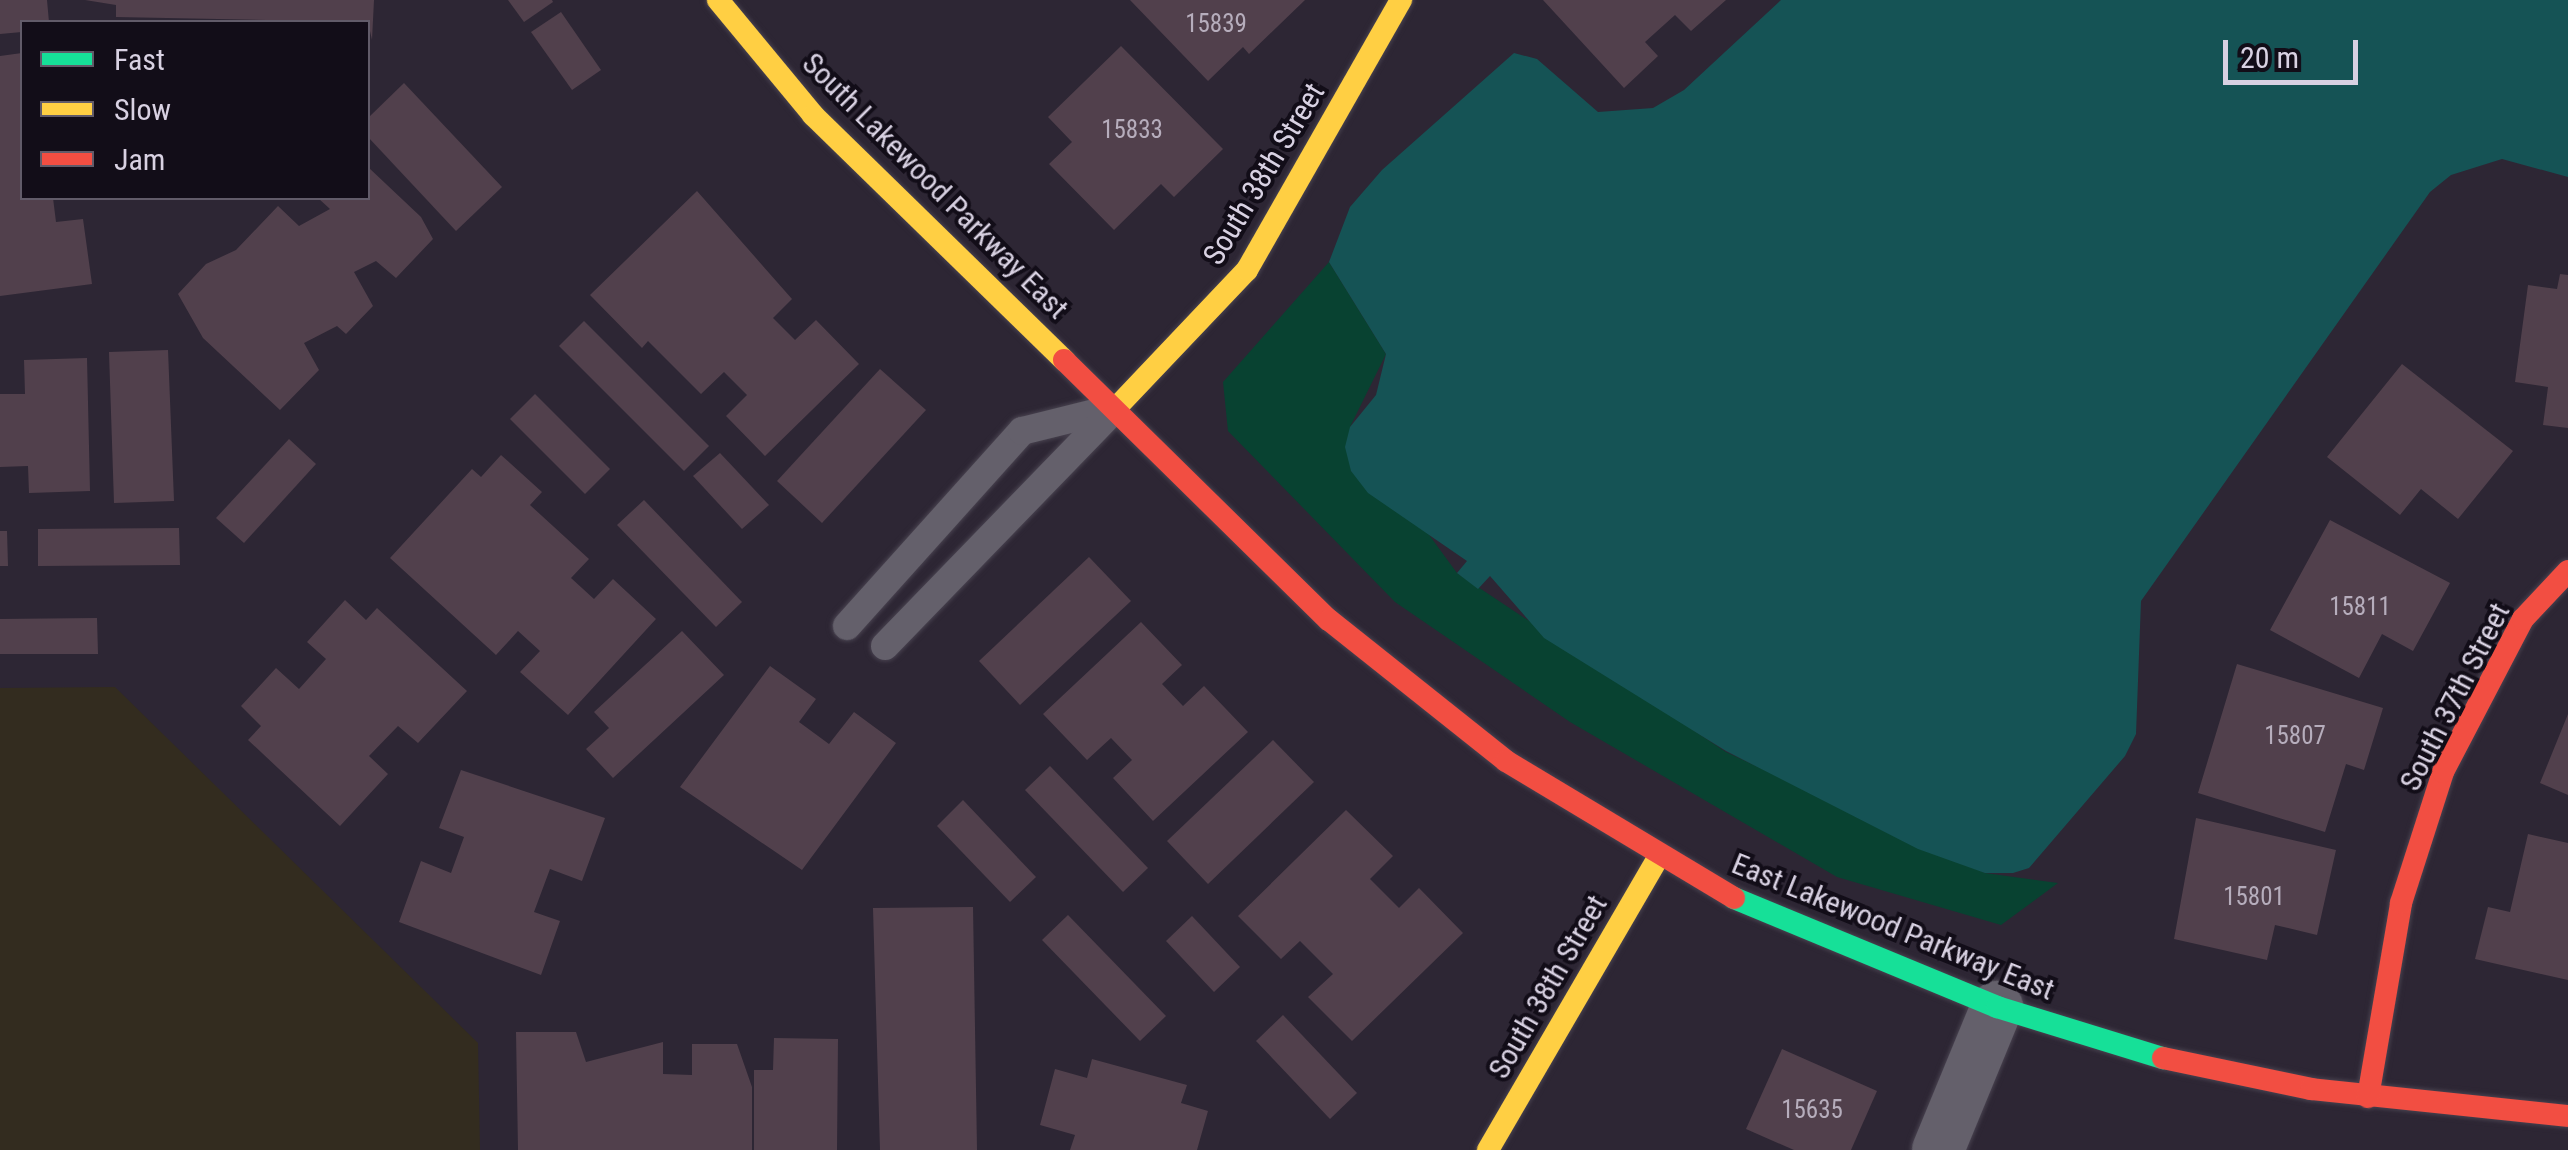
<!DOCTYPE html>
<html>
<head>
<meta charset="utf-8">
<style>
  body { margin:0 }
  #map { position:relative; width:2568px; height:1150px; overflow:hidden; background:#2d2634; font-family:"Roboto Condensed",sans-serif }
  div>[style] { position:absolute }
  .commercial>* { inset:0; background:#332c1f }
  .green>* { inset:0; background:#084231 }
  .water>* { inset:0; background:#155355 }
  .building>* { inset:0; background:#51404c }
  .roads { filter:drop-shadow(0 0 2px #48424f) drop-shadow(0 0 2px #48424f) }
  .lane>* { height:28px; margin:-14px; padding:0 14px; transform-origin:14px; border-radius:14px; background:#64606b }
  .street>* { height:52px; margin:-26px; padding:0 26px; transform-origin:26px; border-radius:26px; background:#64606b }
  .fast>* { height:22px; margin:-11px; padding:0 11px; transform-origin:11px; border-radius:11px; background:#16e098 }
  .slow>* { height:22px; margin:-11px; padding:0 11px; transform-origin:11px; border-radius:11px; background:#ffcf43 }
  .jam>* { height:22px; margin:-11px; padding:0 11px; transform-origin:11px; border-radius:11px; background:#f24e42 }
  span { translate:-50% -50%; white-space:nowrap; text-align:center; line-height:1.15; -webkit-text-stroke:8px #120d18; paint-order:stroke }
  .number-label { font-size:25px; color:#b6adbc }
  .number-label span { -webkit-text-stroke-width:0 }
  .street-label { font-size:30px; color:#d8d1e2 }
  .legend { position:absolute; left:20px; top:20px; width:350px; height:180px; box-sizing:border-box; background:#120d18; border:2px solid #615b69; margin:0; padding:12px 18px; list-style:none; font-size:30px; color:#d8d1e2 }
  .legend li { display:flex; align-items:center; gap:20px; height:50px }
  .legend b { width:50px; border:2px solid #615b69 }
  .scale { position:absolute; left:2223px; top:40px; width:135px; height:45px; box-sizing:border-box; border:5px solid #d8d1e2; border-top:0; padding-left:12px; font-size:30px; line-height:35px; white-space:nowrap; color:#d8d1e2; -webkit-text-stroke:8px #120d18; paint-order:stroke }
</style>
</head>
<body>
<div id="map">
  <div class="commercial">
    <i style="clip-path:polygon(115px 687px,478px 1043px,480px 1150px,0 1150px,0 688px)"></i>
  </div>
  <div class="green">
    <i style="clip-path:polygon(1329px 262px,1386px 354px,1350px 427px,1351px 471px,1427px 532px,1457px 573px,1726px 752px,1985px 873px,2058px 883px,2001px 925px,1837px 877px,1570px 722px,1395px 602px,1228px 431px,1223px 382px)"></i>
  </div>
  <div class="water">
    <i style="clip-path:polygon(1781px 0,2568px 0,2568px 177px,2502px 159px,2451px 175px,2430px 192px,2141px 601px,2136px 734px,2125px 756px,2029px 868px,2013px 873px,1985px 873px,1918px 849px,1726px 751px,1544px 638px,1490px 576px,1478px 589px,1457px 573px,1467px 561px,1368px 493px,1351px 471px,1345px 447px,1350px 427px,1376px 395px,1386px 354px,1329px 262px,1350px 207px,1382px 170px,1514px 53px,1537px 59px,1598px 112px,1653px 108px,1684px 90px)"></i>
  </div>
  <div class="building">
    <i style="clip-path:polygon(0 0,47px 0,49px 22px,22px 22px,22px 32px,0 34px)"></i>
    <i style="clip-path:polygon(85px 0,374px 0,372px 40px,368px 22px,116px 17px,116px 5px)"></i>
    <i style="clip-path:polygon(508px 0,552px 0,553px 2px,524px 22px)"></i>
    <i style="clip-path:polygon(1130px 0,1305px 0,1249px 54px,1243px 47px,1208px 81px)"></i>
    <i style="clip-path:polygon(1543px 0,1726px 0,1691px 31px,1675px 15px,1645px 42px,1658px 56px,1624px 88px)"></i>
    <i style="clip-path:polygon(561px 12px,601px 70px,572px 90px,531px 32px)"></i>
    <i style="clip-path:polygon(1121px 46px,1223px 149px,1174px 197px,1161px 184px,1114px 230px,1049px 164px,1072px 142px,1048px 117px)"></i>
    <i style="clip-path:polygon(22px 53px,22px 198px,53px 198px,56px 222px,83px 219px,92px 284px,0 296px,0 56px)"></i>
    <i style="clip-path:polygon(404px 83px,502px 187px,456px 231px,368px 137px,368px 118px)"></i>
    <i style="clip-path:polygon(368px 167px,421px 217px,433px 239px,396px 278px,376px 261px,354px 272px,373px 306px,346px 334px,337px 326px,304px 343px,319px 370px,280px 410px,203px 338px,178px 294px,206px 264px,236px 250px,278px 206px,299px 226px,330px 209px,318px 198px,368px 198px)"></i>
    <i style="clip-path:polygon(697px 191px,792px 299px,773px 318px,795px 340px,816px 320px,859px 364px,765px 456px,726px 416px,747px 395px,724px 372px,701px 394px,648px 341px,642px 348px,590px 295px)"></i>
    <i style="clip-path:polygon(2560px 274px,2568px 275px,2568px 428px,2543px 425px,2548px 387px,2515px 382px,2528px 285px,2557px 289px)"></i>
    <i style="clip-path:polygon(584px 321px,709px 446px,684px 471px,559px 346px)"></i>
    <i style="clip-path:polygon(168px 350px,174px 501px,114px 503px,109px 352px)"></i>
    <i style="clip-path:polygon(87px 358px,90px 491px,29px 493px,28px 466px,0 467px,0 394px,25px 394px,24px 360px)"></i>
    <i style="clip-path:polygon(2402px 364px,2513px 451px,2458px 519px,2421px 489px,2400px 515px,2327px 457px)"></i>
    <i style="clip-path:polygon(880px 369px,926px 410px,822px 523px,777px 481px)"></i>
    <i style="clip-path:polygon(535px 394px,610px 469px,585px 494px,510px 419px)"></i>
    <i style="clip-path:polygon(289px 439px,316px 464px,244px 543px,216px 518px)"></i>
    <i style="clip-path:polygon(720px 453px,769px 505px,742px 529px,693px 476px)"></i>
    <i style="clip-path:polygon(501px 455px,542px 492px,530px 505px,589px 559px,571px 578px,594px 599px,613px 579px,656px 619px,568px 715px,520px 672px,540px 651px,518px 631px,496px 655px,390px 558px,472px 469px,481px 477px)"></i>
    <i style="clip-path:polygon(644px 500px,742px 602px,716px 627px,617px 525px)"></i>
    <i style="clip-path:polygon(2330px 520px,2450px 583px,2413px 651px,2382px 634px,2359px 678px,2270px 630px)"></i>
    <i style="clip-path:polygon(179px 528px,180px 565px,38px 566px,38px 529px)"></i>
    <i style="clip-path:polygon(0 531px,7px 531px,8px 566px,0 566px)"></i>
    <i style="clip-path:polygon(1089px 557px,1131px 601px,1020px 705px,979px 661px)"></i>
    <i style="clip-path:polygon(345px 600px,366px 620px,377px 608px,467px 691px,418px 743px,398px 726px,369px 756px,388px 774px,340px 826px,248px 740px,261px 726px,241px 706px,276px 668px,299px 689px,326px 659px,307px 642px)"></i>
    <i style="clip-path:polygon(97px 618px,98px 654px,0 654px,0 619px)"></i>
    <i style="clip-path:polygon(1141px 622px,1182px 665px,1162px 684px,1183px 706px,1204px 686px,1248px 732px,1153px 821px,1113px 778px,1132px 760px,1111px 738px,1087px 760px,1043px 714px)"></i>
    <i style="clip-path:polygon(682px 631px,724px 675px,613px 778px,586px 749px,609px 728px,594px 712px)"></i>
    <i style="clip-path:polygon(2237px 664px,2383px 708px,2364px 770px,2346px 764px,2325px 832px,2198px 793px)"></i>
    <i style="clip-path:polygon(770px 666px,816px 699px,799px 722px,829px 744px,854px 712px,896px 743px,802px 870px,680px 787px)"></i>
    <i style="clip-path:polygon(2568px 714px,2568px 795px,2540px 783px)"></i>
    <i style="clip-path:polygon(1273px 740px,1314px 782px,1208px 884px,1167px 841px)"></i>
    <i style="clip-path:polygon(1050px 766px,1148px 868px,1123px 892px,1025px 790px)"></i>
    <i style="clip-path:polygon(461px 770px,605px 818px,582px 881px,550px 869px,534px 912px,560px 921px,541px 975px,399px 922px,421px 861px,451px 873px,464px 837px,439px 828px)"></i>
    <i style="clip-path:polygon(963px 800px,1036px 877px,1010px 902px,937px 826px)"></i>
    <i style="clip-path:polygon(1346px 810px,1393px 856px,1370px 879px,1399px 908px,1419px 888px,1463px 933px,1352px 1041px,1308px 997px,1333px 974px,1300px 941px,1281px 959px,1238px 916px)"></i>
    <i style="clip-path:polygon(2196px 818px,2336px 850px,2317px 935px,2275px 925px,2267px 960px,2174px 939px)"></i>
    <i style="clip-path:polygon(2528px 834px,2568px 843px,2568px 980px,2475px 959px,2488px 907px,2510px 912px)"></i>
    <i style="clip-path:polygon(973px 907px,977px 1150px,880px 1150px,873px 908px)"></i>
    <i style="clip-path:polygon(1068px 915px,1166px 1016px,1140px 1041px,1042px 940px)"></i>
    <i style="clip-path:polygon(1192px 916px,1240px 967px,1214px 992px,1166px 941px)"></i>
    <i style="clip-path:polygon(1283px 1015px,1357px 1093px,1330px 1119px,1256px 1041px)"></i>
    <i style="clip-path:polygon(516px 1032px,576px 1032px,586px 1062px,663px 1042px,663px 1074px,692px 1075px,692px 1044px,737px 1044px,752px 1087px,752px 1150px,518px 1150px)"></i>
    <i style="clip-path:polygon(774px 1038px,838px 1039px,837px 1150px,754px 1150px,754px 1070px,773px 1070px)"></i>
    <i style="clip-path:polygon(1782px 1049px,1877px 1091px,1851px 1150px,1794px 1150px,1746px 1129px)"></i>
    <i style="clip-path:polygon(1092px 1059px,1187px 1085px,1181px 1103px,1208px 1111px,1197px 1150px,1070px 1150px,1075px 1135px,1040px 1125px,1055px 1069px,1087px 1078px)"></i>
  </div>
  <div class="roads">
    <div class="lane">
      <i style="left:847px;top:626px;width:262px;rotate:-48.1deg"></i>
      <i style="left:1022px;top:431px;width:96px;rotate:-13.9deg"></i>
      <i style="left:885px;top:646px;width:332px;rotate:-45.9deg"></i>
    </div>
    <div class="street">
      <i style="left:1938px;top:1150px;width:155px;rotate:-67.6deg"></i>
    </div>
    <div class="fast">
      <i style="left:1734px;top:898px;width:285px;rotate:22.5deg"></i>
      <i style="left:1997px;top:1007px;width:174px;rotate:17.1deg"></i>
    </div>
    <div class="slow">
      <i style="left:718px;top:0;width:149px;rotate:50.4deg"></i>
      <i style="left:813px;top:115px;width:351px;rotate:44.3deg"></i>
      <i style="left:1116px;top:408px;width:190px;rotate:-46.5deg"></i>
      <i style="left:1247px;top:270px;width:311px;rotate:-60.3deg"></i>
      <i style="left:1488px;top:1150px;width:341px;rotate:-59.8deg"></i>
    </div>
    <div class="jam">
      <i style="left:1064px;top:360px;width:371px;rotate:44.5deg"></i>
      <i style="left:1329px;top:620px;width:226px;rotate:38.5deg"></i>
      <i style="left:1506px;top:761px;width:266px;rotate:31deg"></i>
      <i style="left:2163px;top:1058px;width:151px;rotate:11.8deg"></i>
      <i style="left:2311px;top:1089px;width:258px;rotate:6deg"></i>
      <i style="left:2368px;top:1097px;width:197px;rotate:-80.3deg"></i>
      <i style="left:2401px;top:903px;width:138px;rotate:-72.2deg"></i>
      <i style="left:2443px;top:772px;width:173px;rotate:-62.4deg"></i>
      <i style="left:2523px;top:619px;width:66px;rotate:-46.8deg"></i>
    </div>
  </div>
  <div class="number-label">
    <span style="left:1216px;top:24px">15839</span>
    <span style="left:1132px;top:130px">15833</span>
    <span style="left:2360px;top:607px">15811</span>
    <span style="left:2295px;top:736px">15807</span>
    <span style="left:2254px;top:897px">15801</span>
    <span style="left:1812px;top:1110px">15635</span>
  </div>
  <div class="street-label">
    <span style="left:1264px;top:174px;rotate:-59deg">South 38th Street</span>
    <span style="left:935px;top:186px;rotate:45deg">South Lakewood Parkway East</span>
    <span style="left:2455px;top:697px;rotate:-63deg">South 37th Street</span>
    <span style="left:1893px;top:927px;rotate:22deg">East Lakewood Parkway East</span>
    <span style="left:1548px;top:987px;rotate:-60deg">South 38th Street</span>
  </div>
  <ul class="legend">
  <li><b style="height:12px;background:#16e098"></b>Fast</li>
  <li><b style="height:12px;background:#ffcf43"></b>Slow</li>
  <li><b style="height:12px;background:#f24e42"></b>Jam</li>
  </ul>
  <div class="scale">20 m</div>
</div>
</body>
</html>
